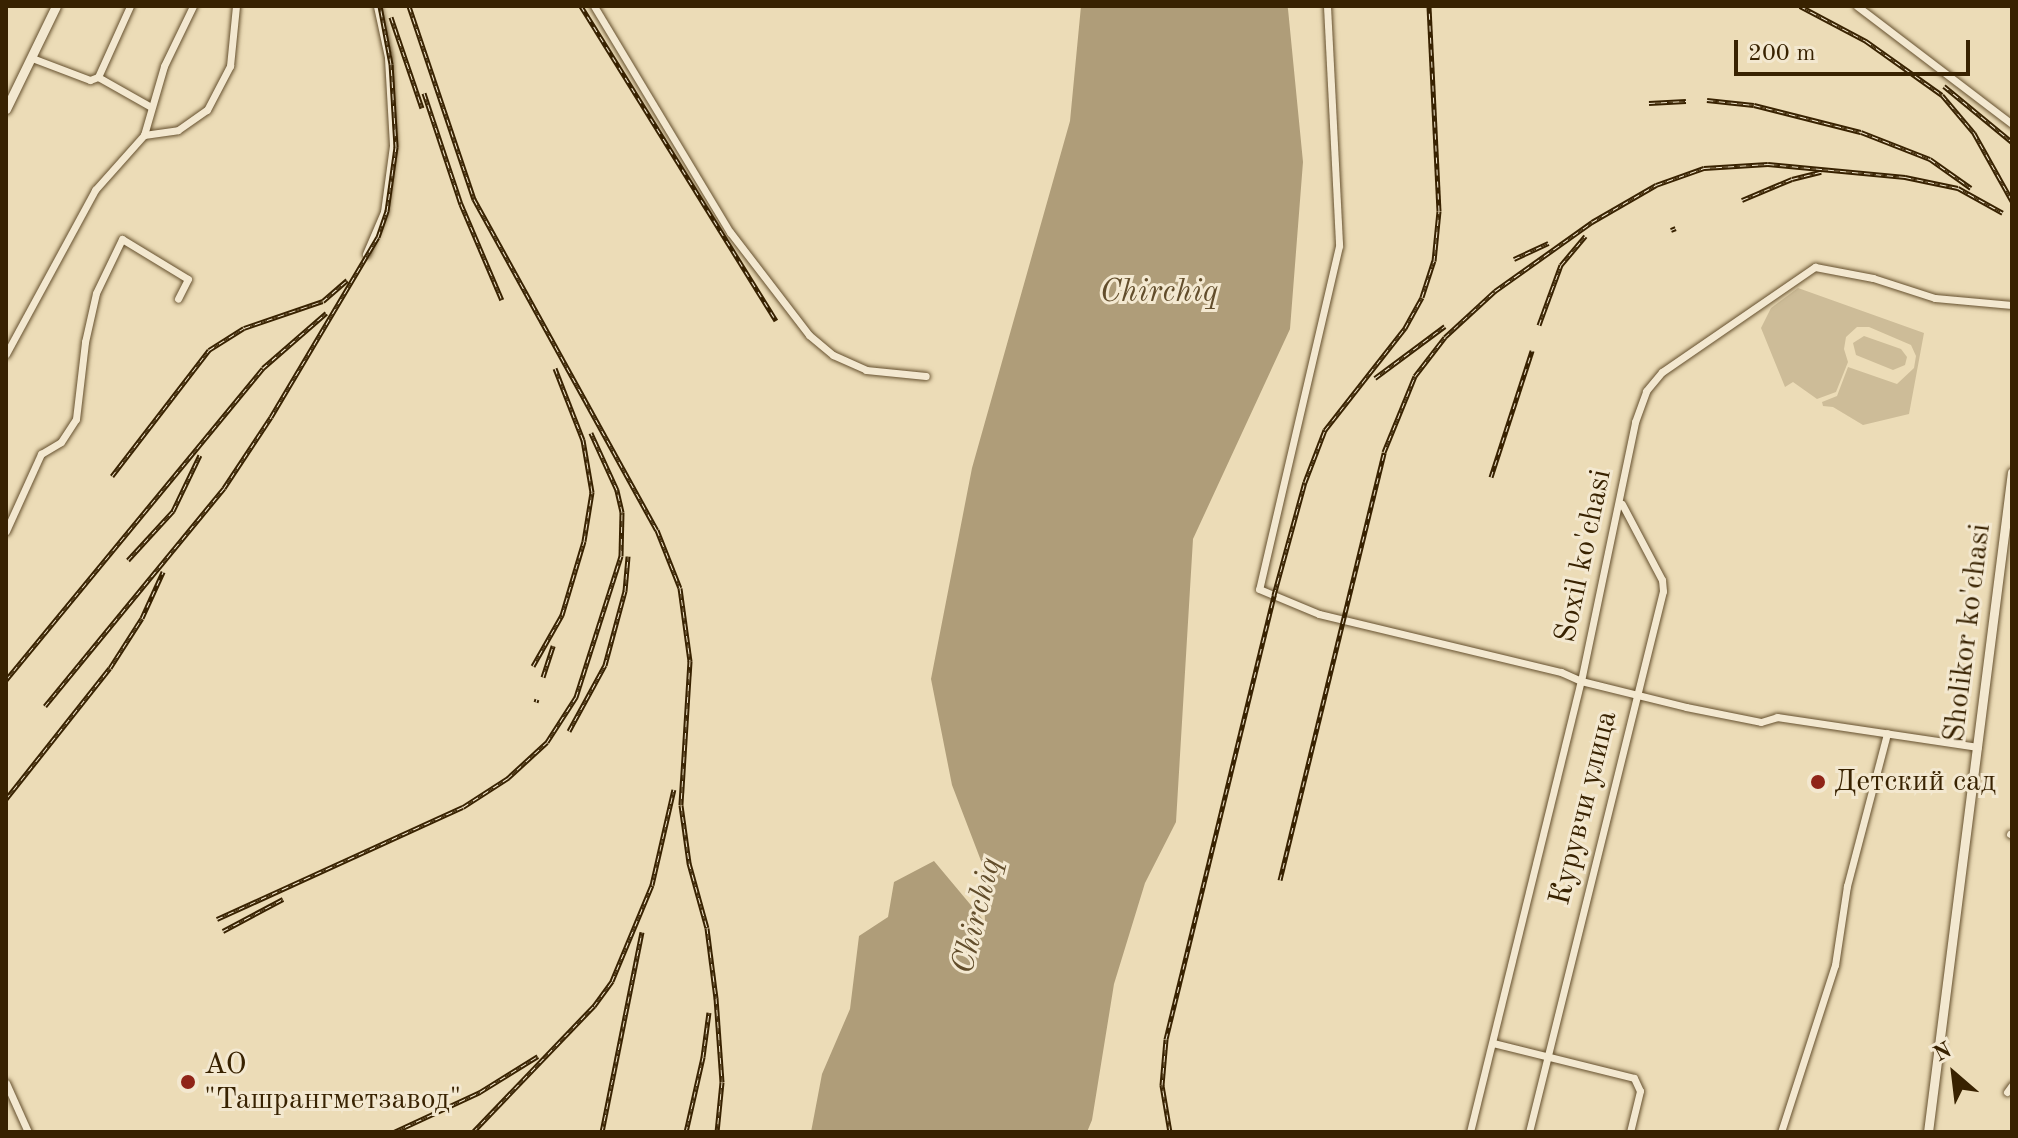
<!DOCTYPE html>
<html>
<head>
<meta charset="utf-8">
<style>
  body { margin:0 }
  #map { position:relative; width:2018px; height:1138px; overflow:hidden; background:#ecdcb7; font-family:"Old Standard TT",serif }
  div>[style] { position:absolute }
  .green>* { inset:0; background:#cdbc98 }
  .water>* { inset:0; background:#af9d79 }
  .roads { filter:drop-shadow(0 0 2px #65502e) drop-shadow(0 0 2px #65502e) }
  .minor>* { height:7px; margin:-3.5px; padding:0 3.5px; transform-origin:3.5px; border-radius:3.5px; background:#f3e8d0 }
  .tertiary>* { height:9px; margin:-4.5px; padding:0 4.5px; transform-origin:4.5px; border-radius:4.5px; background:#f3e8d0 }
  .rail>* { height:5px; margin-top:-2.5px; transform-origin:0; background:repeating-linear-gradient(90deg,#f3e8d0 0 6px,#382201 0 12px); box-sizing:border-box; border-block:2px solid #382201 }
  .dots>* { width:22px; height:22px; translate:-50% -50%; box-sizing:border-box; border:4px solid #f3e8d0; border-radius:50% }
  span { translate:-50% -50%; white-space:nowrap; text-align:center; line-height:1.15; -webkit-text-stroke:6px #f3e8d0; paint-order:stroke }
  .street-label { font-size:30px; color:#382201 }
  .poi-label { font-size:30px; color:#382201 }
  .left { translate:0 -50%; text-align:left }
  .water-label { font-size:32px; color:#624d2b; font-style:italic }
  .frame { position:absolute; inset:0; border:8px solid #382201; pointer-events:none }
  .north { position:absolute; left:1914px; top:1034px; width:80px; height:80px; -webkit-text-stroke:6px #f3e8d0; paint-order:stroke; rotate:332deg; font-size:22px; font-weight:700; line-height:32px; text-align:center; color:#382201 }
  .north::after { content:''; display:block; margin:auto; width:28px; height:36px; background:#382201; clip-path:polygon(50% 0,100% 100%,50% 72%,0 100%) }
  .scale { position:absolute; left:1734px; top:40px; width:236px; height:36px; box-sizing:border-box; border:4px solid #382201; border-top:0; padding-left:10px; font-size:24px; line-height:28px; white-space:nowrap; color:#382201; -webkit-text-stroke:6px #f3e8d0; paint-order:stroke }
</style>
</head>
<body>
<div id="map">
  <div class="green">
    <i style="clip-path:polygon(1798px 288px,1924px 333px,1909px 414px,1863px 425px,1833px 407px,1823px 406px,1822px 402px,1837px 396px,1848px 367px,1897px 384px,1914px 368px,1916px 356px,1911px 345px,1869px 327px,1857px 327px,1846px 337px,1844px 349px,1848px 362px,1836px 392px,1817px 399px,1793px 382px,1785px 387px,1761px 328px,1771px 308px)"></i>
    <i style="clip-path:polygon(1864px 336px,1901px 349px,1907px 357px,1905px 365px,1893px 370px,1856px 355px,1853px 343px)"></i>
  </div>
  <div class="water">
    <i style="clip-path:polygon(1081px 6px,1287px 6px,1288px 9px,1303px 162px,1290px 329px,1193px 539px,1176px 822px,1145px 883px,1114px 984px,1092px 1120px,1087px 1132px,811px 1132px,822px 1074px,850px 1009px,859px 936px,888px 917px,894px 882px,934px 861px,985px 922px,983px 866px,952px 785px,931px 679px,972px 468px,1070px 121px)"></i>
  </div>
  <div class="roads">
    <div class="minor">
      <i style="left:594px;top:6px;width:264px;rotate:59deg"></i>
      <i style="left:730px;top:232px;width:130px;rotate:52.5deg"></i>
      <i style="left:809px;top:335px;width:31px;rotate:40deg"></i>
      <i style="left:833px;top:355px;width:36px;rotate:24deg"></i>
      <i style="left:866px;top:370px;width:60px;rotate:5.7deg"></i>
      <i style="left:1327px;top:6px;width:240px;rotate:87.1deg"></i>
      <i style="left:1339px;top:246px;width:352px;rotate:103.1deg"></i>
      <i style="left:1259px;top:589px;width:65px;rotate:22.6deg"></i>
      <i style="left:1319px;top:614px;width:249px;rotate:13.5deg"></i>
      <i style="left:1561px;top:672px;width:22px;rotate:24deg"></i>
      <i style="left:1581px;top:681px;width:108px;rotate:13.9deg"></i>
      <i style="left:1686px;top:707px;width:76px;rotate:11.3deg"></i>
      <i style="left:1761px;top:722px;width:17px;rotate:-17deg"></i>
      <i style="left:1777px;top:717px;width:203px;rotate:8.5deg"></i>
      <i style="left:1857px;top:6px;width:195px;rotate:37.3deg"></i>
      <i style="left:32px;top:58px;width:62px;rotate:20.8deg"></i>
      <i style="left:90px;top:80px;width:9px;rotate:-21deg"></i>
      <i style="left:98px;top:77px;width:61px;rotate:29.5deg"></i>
      <i style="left:98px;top:77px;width:78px;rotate:-65.7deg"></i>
      <i style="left:144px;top:135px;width:72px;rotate:-73.8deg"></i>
      <i style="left:164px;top:66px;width:67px;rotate:-64.2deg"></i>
      <i style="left:366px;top:254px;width:46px;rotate:-66.8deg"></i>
      <i style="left:384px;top:212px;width:68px;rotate:-82.3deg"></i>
      <i style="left:393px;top:145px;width:88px;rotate:-93.3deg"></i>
      <i style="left:388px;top:57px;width:52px;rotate:-102.2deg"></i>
      <i style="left:6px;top:354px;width:187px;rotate:-61.5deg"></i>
      <i style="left:95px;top:190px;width:74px;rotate:-48.3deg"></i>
      <i style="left:144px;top:135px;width:34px;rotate:-8deg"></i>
      <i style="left:178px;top:130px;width:35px;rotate:-35deg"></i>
      <i style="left:207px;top:110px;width:50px;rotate:-62.4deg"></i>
      <i style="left:230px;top:66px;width:60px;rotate:-84.3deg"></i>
      <i style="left:6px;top:531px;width:85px;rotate:-65.6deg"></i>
      <i style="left:41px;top:454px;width:23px;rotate:-31deg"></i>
      <i style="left:61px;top:442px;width:27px;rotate:-57deg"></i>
      <i style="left:76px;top:419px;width:78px;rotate:-83.3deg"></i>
      <i style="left:85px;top:342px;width:50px;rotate:-77.3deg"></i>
      <i style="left:96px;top:293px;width:60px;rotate:-64.3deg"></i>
      <i style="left:122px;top:239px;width:77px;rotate:31.2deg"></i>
      <i style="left:188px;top:279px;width:22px;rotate:117deg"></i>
      <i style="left:2010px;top:834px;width:2px;rotate:27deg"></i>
      <i style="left:1493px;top:1043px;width:145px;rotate:13.9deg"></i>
      <i style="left:1634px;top:1078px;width:14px;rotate:65deg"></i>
      <i style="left:1640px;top:1091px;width:42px;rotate:103.7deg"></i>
      <i style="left:6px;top:1083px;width:54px;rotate:65.8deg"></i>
      <i style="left:2007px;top:1092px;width:9px;rotate:-54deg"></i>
      <i style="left:1470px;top:1132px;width:464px;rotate:-76.2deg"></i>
      <i style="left:1581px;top:681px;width:265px;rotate:-78.2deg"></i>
      <i style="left:1635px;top:422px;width:33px;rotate:-70deg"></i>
      <i style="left:1646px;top:391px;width:25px;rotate:-50deg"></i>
      <i style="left:1662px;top:372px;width:186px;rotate:-34.5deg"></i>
      <i style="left:1815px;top:267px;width:59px;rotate:10.7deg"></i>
      <i style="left:1873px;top:278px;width:65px;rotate:17.9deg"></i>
      <i style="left:1935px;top:298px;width:77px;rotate:5.2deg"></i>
      <i style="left:1529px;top:1132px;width:557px;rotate:-76.09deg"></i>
      <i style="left:1663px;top:591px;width:11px;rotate:-95deg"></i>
      <i style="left:1662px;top:580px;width:86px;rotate:-117.8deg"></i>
      <i style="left:1781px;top:1132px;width:176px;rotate:-72.1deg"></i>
      <i style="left:1835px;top:965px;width:80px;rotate:-81.4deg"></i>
      <i style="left:1847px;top:886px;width:158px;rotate:-75.3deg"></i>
    </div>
    <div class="tertiary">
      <i style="left:6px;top:109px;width:114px;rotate:-64.1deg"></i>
      <i style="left:1928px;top:1132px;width:665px;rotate:-82.75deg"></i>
    </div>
  </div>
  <div class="rail">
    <i style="left:409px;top:6px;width:204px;rotate:71.4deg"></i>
    <i style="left:474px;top:199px;width:378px;rotate:61.1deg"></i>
    <i style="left:657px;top:530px;width:62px;rotate:68.4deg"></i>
    <i style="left:680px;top:588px;width:74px;rotate:82.2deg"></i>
    <i style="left:690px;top:661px;width:144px;rotate:93.6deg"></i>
    <i style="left:681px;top:805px;width:59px;rotate:82.1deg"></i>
    <i style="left:689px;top:863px;width:67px;rotate:74.5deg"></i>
    <i style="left:707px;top:928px;width:71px;rotate:82.7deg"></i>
    <i style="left:716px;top:998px;width:84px;rotate:85.9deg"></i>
    <i style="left:722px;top:1082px;width:50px;rotate:95.7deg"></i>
    <i style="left:581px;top:6px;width:370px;rotate:58.2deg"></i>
    <i style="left:1800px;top:6px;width:75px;rotate:27.9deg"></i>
    <i style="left:1866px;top:41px;width:93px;rotate:35.4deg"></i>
    <i style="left:1942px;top:95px;width:50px;rotate:49.9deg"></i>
    <i style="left:1974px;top:133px;width:78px;rotate:60.8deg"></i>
    <i style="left:391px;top:17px;width:96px;rotate:71.2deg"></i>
    <i style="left:1944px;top:86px;width:88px;rotate:39.5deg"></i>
    <i style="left:424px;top:93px;width:117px;rotate:71.6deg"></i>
    <i style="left:461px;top:204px;width:104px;rotate:66.9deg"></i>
    <i style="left:1707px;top:100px;width:47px;rotate:6.1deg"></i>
    <i style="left:1754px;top:105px;width:110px;rotate:14.2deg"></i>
    <i style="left:1861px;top:132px;width:74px;rotate:21.4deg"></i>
    <i style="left:1930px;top:159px;width:50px;rotate:35.3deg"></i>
    <i style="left:1649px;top:103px;width:37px;rotate:-3deg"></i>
    <i style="left:1742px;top:200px;width:54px;rotate:-22.8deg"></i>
    <i style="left:1792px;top:179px;width:30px;rotate:-14deg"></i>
    <i style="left:1671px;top:230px;width:5px;rotate:-22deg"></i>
    <i style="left:1514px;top:259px;width:38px;rotate:-25deg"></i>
    <i style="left:1539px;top:325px;width:64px;rotate:-69.9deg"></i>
    <i style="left:1561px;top:265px;width:38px;rotate:-50deg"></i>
    <i style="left:1375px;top:378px;width:87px;rotate:-36.6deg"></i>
    <i style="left:112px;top:476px;width:159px;rotate:-52.4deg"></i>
    <i style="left:209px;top:350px;width:41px;rotate:-32.2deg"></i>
    <i style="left:244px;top:328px;width:83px;rotate:-18.9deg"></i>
    <i style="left:323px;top:301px;width:32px;rotate:-41deg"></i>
    <i style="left:1491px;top:477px;width:133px;rotate:-72deg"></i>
    <i style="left:128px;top:560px;width:67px;rotate:-47.4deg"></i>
    <i style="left:173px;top:511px;width:62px;rotate:-64.3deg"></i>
    <i style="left:533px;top:666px;width:59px;rotate:-60.4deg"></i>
    <i style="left:562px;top:615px;width:77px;rotate:-73.4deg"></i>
    <i style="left:584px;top:541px;width:50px;rotate:-80.7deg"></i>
    <i style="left:592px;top:492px;width:53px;rotate:-99.8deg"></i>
    <i style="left:583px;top:440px;width:77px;rotate:-111.3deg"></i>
    <i style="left:543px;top:677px;width:33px;rotate:-72deg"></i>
    <i style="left:6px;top:680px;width:404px;rotate:-50.5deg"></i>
    <i style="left:263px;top:368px;width:84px;rotate:-41.1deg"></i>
    <i style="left:536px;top:702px;width:3px;rotate:-72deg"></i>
    <i style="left:45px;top:706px;width:282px;rotate:-50.6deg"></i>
    <i style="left:224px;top:488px;width:85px;rotate:-56.5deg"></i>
    <i style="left:271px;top:417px;width:209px;rotate:-59.3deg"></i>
    <i style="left:378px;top:237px;width:28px;rotate:-71deg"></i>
    <i style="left:387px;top:211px;width:65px;rotate:-82deg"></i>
    <i style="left:396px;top:147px;width:83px;rotate:-93.4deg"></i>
    <i style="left:391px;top:64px;width:59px;rotate:-100.7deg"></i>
    <i style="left:569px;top:731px;width:75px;rotate:-61.4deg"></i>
    <i style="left:605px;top:665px;width:77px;rotate:-74.9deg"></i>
    <i style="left:625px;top:591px;width:35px;rotate:-85deg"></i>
    <i style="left:6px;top:799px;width:167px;rotate:-51.6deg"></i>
    <i style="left:110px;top:668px;width:59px;rotate:-57.4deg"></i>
    <i style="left:142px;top:618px;width:51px;rotate:-65.5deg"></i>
    <i style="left:1280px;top:880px;width:440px;rotate:-76.3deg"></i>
    <i style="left:1384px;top:452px;width:82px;rotate:-67.8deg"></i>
    <i style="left:1415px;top:376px;width:49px;rotate:-52.4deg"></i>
    <i style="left:1445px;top:337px;width:68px;rotate:-42.6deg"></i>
    <i style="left:1495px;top:291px;width:119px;rotate:-35.4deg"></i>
    <i style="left:1592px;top:222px;width:74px;rotate:-30deg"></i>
    <i style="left:1656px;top:185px;width:51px;rotate:-19.5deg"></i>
    <i style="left:1704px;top:168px;width:64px;rotate:-3.6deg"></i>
    <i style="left:1768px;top:164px;width:138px;rotate:5.4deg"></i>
    <i style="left:1905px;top:177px;width:54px;rotate:11.7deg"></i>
    <i style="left:1958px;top:188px;width:51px;rotate:29.1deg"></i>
    <i style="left:217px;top:919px;width:270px;rotate:-24.5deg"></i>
    <i style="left:463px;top:807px;width:54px;rotate:-32.8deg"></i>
    <i style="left:508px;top:778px;width:53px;rotate:-42.7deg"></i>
    <i style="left:547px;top:742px;width:54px;rotate:-57.2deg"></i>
    <i style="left:576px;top:697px;width:148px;rotate:-72.3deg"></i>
    <i style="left:621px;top:556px;width:44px;rotate:-88.7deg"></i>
    <i style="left:622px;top:512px;width:23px;rotate:-103deg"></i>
    <i style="left:617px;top:490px;width:63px;rotate:-114.5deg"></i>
    <i style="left:223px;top:931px;width:68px;rotate:-28.1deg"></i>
    <i style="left:394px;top:1132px;width:95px;rotate:-24.9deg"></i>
    <i style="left:480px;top:1092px;width:68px;rotate:-31.8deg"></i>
    <i style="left:473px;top:1132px;width:175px;rotate:-46.2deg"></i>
    <i style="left:594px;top:1006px;width:31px;rotate:-54deg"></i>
    <i style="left:612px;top:981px;width:104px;rotate:-67.4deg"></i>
    <i style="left:652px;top:885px;width:98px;rotate:-77.1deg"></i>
    <i style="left:602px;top:1132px;width:204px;rotate:-78.7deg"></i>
    <i style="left:686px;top:1132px;width:77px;rotate:-77.2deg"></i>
    <i style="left:703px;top:1057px;width:45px;rotate:-82.4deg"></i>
    <i style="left:1170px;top:1132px;width:48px;rotate:-99.7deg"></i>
    <i style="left:1162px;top:1085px;width:46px;rotate:-85deg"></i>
    <i style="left:1166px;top:1039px;width:457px;rotate:-76.3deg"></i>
    <i style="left:1274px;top:595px;width:117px;rotate:-74.7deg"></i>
    <i style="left:1305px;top:482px;width:56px;rotate:-69deg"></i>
    <i style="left:1325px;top:430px;width:130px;rotate:-51.9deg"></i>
    <i style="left:1405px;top:328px;width:35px;rotate:-61deg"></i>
    <i style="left:1422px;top:297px;width:38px;rotate:-72deg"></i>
    <i style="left:1434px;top:261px;width:50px;rotate:-84.3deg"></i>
    <i style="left:1439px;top:211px;width:205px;rotate:-92.8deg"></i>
  </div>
  <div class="dots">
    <i style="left:1818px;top:782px;background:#8f2418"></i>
    <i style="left:188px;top:1082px;background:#8f2418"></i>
  </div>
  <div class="street-label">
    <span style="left:1584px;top:556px;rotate:-78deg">Soxil ko'chasi</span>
    <span style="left:1968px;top:633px;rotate:-83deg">Sholikor ko'chasi</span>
    <span style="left:1584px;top:808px;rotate:-76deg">Курувчи улица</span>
  </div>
  <div class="poi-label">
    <span class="left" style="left:1834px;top:782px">Детский сад</span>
    <span class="left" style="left:204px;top:1082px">АО<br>"Ташрангметзавод"</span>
  </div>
  <div class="water-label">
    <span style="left:1159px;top:293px">Chirchiq</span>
    <span style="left:978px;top:916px;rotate:-76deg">Chirchiq</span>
  </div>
  <div class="frame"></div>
  <div class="north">N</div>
  <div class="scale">200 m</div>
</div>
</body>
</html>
